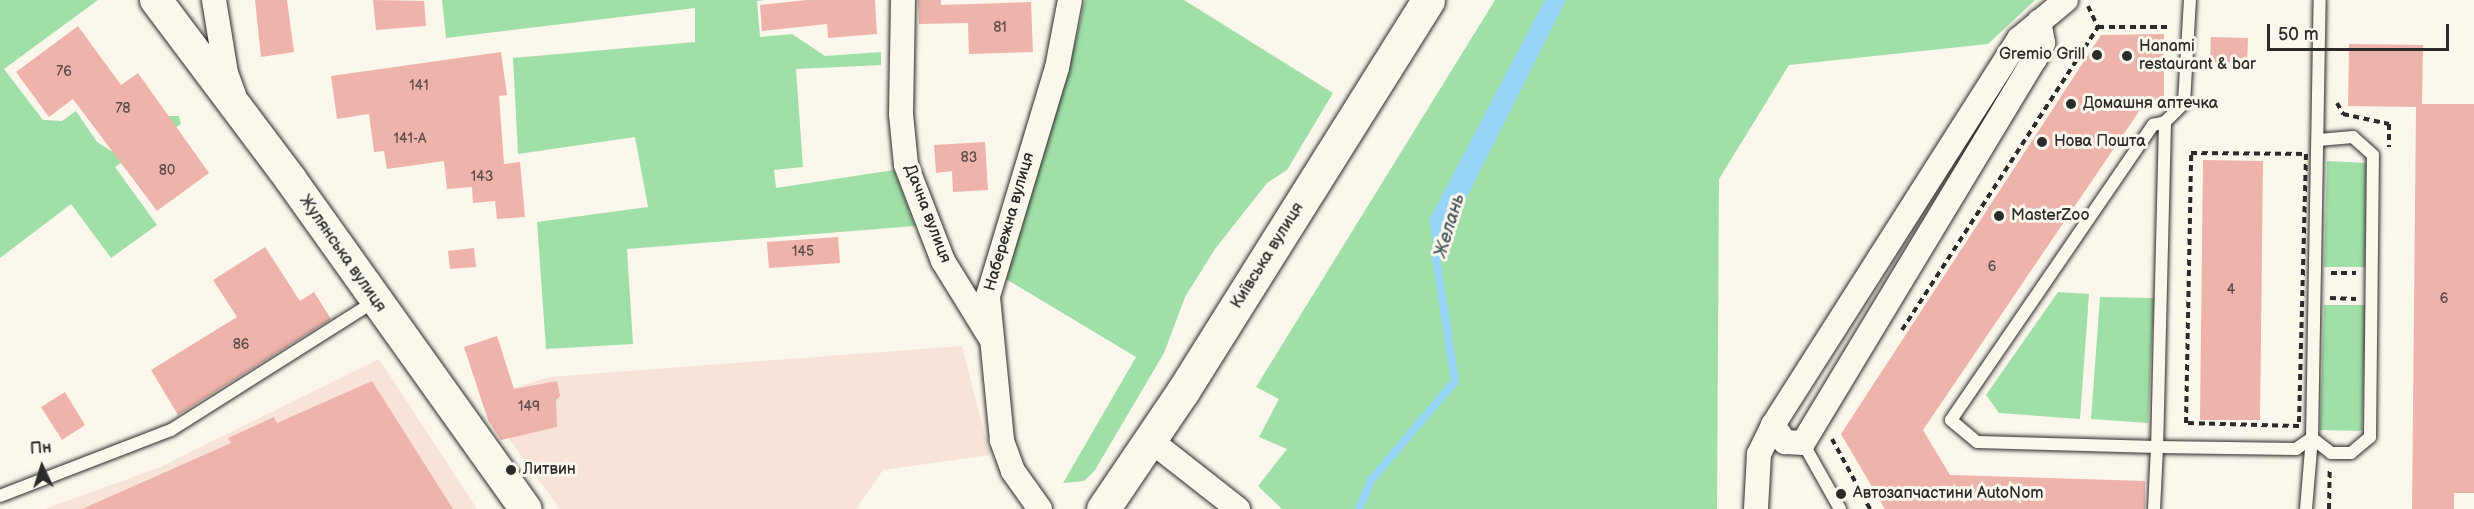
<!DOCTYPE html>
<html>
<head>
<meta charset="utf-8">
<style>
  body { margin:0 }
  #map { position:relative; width:2474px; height:509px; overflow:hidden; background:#fbf7ec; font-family:"Balsamiq Sans",sans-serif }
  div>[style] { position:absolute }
  .built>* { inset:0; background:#f7e3d8 }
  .green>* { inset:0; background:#a0dfa7 }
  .water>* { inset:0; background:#97d5f8 }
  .stream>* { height:8px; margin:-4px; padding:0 4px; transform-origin:4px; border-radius:4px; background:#97d5f8 }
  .building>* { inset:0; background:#eeb3ab }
  .path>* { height:4px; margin-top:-2px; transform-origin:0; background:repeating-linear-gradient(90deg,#2b2b2b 0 6px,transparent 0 10.5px) }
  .roads { filter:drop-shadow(0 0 2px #2b2b2b) drop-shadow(0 0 2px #2b2b2b) }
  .service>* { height:12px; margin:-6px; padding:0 6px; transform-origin:6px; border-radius:6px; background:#fbf7ec }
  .minor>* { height:24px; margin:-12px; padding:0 12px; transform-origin:12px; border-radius:12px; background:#fbf7ec }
  .tertiary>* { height:32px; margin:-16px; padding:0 16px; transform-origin:16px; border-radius:16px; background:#fbf7ec }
  .secondary>* { height:33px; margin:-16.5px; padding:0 16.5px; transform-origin:16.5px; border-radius:16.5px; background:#fbf7ec }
  .dots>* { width:16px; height:16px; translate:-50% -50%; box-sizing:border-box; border:3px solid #fbf7ec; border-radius:50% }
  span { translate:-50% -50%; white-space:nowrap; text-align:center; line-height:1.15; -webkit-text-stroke:6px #fbf7ec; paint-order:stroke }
  .number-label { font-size:14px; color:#5c4d4b }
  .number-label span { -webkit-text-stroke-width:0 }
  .poi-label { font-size:16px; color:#2b2b2b }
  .left { translate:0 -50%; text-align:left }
  .right { translate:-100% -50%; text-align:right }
  .street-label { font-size:16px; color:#2b2b2b }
  .water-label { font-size:18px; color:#46565e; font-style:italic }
  .north { position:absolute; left:12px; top:437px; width:60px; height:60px; -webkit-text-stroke:4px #fbf7ec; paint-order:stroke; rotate:356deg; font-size:16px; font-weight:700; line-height:24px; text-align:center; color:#2b2b2b }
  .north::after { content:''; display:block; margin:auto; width:21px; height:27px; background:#2b2b2b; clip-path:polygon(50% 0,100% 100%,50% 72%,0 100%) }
  .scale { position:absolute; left:2267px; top:24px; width:182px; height:27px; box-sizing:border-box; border:3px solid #2b2b2b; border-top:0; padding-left:8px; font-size:18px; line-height:21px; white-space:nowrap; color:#2b2b2b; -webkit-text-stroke:4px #fbf7ec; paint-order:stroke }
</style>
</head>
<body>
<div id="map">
  <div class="built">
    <i style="clip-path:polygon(962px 346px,990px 455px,883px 470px,856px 509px,560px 509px,480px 399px,549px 377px)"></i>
    <i style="clip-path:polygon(379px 359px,477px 509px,45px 509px,158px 468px)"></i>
  </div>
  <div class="green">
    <i style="clip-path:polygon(0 0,98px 0,4px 69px,43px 120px,62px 121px,76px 111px,97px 142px,113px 152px,165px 116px,179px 116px,181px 124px,115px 167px,157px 225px,111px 258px,71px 204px,0 258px)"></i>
    <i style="clip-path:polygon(442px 0,765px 0,757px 1px,760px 37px,792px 34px,825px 56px,881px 52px,881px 65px,796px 69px,803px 167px,774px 170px,776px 188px,894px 170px,915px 226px,627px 249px,633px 344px,546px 349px,537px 222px,648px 207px,635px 137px,518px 154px,513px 58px,695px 42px,695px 8px,446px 38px)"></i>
    <i style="clip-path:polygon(1085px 0,1184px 0,1333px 93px,1287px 170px,1267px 183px,1215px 249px,1185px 297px,1164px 353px,1095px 470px,1084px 481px,1063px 483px,1136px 357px,1006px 279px,1068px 74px)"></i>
    <i style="clip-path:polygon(1495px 0,2035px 0,1988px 44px,1789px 65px,1719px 179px,1717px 509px,1282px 509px,1258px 486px,1287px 449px,1259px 437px,1279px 399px,1256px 387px)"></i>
    <i style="clip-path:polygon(2327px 161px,2366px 163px,2365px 267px,2324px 267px)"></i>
    <i style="clip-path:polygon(2058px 292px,2089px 294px,2080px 419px,1999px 413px,1986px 395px)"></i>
    <i style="clip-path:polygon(2100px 297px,2154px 298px,2148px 423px,2091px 419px)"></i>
    <i style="clip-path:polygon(2324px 305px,2366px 305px,2362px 431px,2320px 430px)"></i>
  </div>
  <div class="water">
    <i style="clip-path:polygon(1545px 0,1566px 0,1436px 258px,1429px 220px)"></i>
  </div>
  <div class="stream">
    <i style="left:1359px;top:509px;width:33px;rotate:-67deg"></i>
    <i style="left:1372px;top:479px;width:128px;rotate:-49.7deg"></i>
    <i style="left:1455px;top:381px;width:124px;rotate:-98.8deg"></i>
    <i style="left:1436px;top:258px;width:10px;rotate:-66deg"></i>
  </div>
  <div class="building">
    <i style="clip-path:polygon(255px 0,287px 0,294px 52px,261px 57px)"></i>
    <i style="clip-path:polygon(373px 0,424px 1px,426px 26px,376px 30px)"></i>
    <i style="clip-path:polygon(807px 0,875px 0,877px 34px,828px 38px,827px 24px,762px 31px,760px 5px)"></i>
    <i style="clip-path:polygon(918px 0,941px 0,941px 5px,1031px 2px,1033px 52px,969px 54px,968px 23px,919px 24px)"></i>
    <i style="clip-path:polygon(78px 26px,121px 85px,138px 73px,209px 173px,157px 211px,73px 99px,49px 117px,16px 72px)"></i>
    <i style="clip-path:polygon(2164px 34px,2164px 103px,2144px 104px,1923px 430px,1950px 475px,2145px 481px,2145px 509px,1885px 509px,1841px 434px,2101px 35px)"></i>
    <i style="clip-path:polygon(2211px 37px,2248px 38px,2247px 63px,2210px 62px)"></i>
    <i style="clip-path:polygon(2349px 44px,2423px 45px,2422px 104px,2474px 104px,2474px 493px,2454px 493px,2454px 509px,2412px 509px,2416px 107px,2348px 106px)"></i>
    <i style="clip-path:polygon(501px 52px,507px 95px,499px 96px,504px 164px,520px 162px,525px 217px,497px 219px,495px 201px,473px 203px,472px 187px,447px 189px,444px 161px,387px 169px,384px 151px,374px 152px,369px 114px,337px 119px,331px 76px)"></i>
    <i style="clip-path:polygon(985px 142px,988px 190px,953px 192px,952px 171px,936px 173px,934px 145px)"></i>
    <i style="clip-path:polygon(2203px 160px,2263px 161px,2260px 420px,2200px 420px)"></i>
    <i style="clip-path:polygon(838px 237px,840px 263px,769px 268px,767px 242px)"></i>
    <i style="clip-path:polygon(265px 247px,300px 301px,314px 292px,331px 319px,178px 415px,151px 370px,237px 317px,213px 280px)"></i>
    <i style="clip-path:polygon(474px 248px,476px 267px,450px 269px,448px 251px)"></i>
    <i style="clip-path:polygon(497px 336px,514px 389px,557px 381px,560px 396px,556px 400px,557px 427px,501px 440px,488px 420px,464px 347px)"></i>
    <i style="clip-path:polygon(372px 381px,453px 509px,82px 509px,231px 443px,228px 438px,274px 417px,277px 423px)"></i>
    <i style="clip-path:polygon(65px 392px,85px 425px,62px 440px,41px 407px)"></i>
  </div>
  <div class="path">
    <i style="left:2088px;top:6px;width:23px;rotate:65deg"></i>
    <i style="left:2337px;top:103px;width:13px;rotate:61deg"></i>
    <i style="left:2343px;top:114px;width:47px;rotate:12.3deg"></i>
    <i style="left:2389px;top:124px;width:23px;rotate:90deg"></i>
    <i style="left:2191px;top:153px;width:115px;rotate:0.5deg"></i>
    <i style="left:2306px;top:154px;width:272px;rotate:91.5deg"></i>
    <i style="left:2299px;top:426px;width:113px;rotate:-178.5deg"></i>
    <i style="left:2186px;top:423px;width:270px;rotate:-88.9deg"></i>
    <i style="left:2331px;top:273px;width:25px"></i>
    <i style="left:2330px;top:298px;width:26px;rotate:2deg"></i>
    <i style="left:1902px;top:330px;width:361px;rotate:-57.1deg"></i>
    <i style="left:2098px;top:27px;width:73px"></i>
    <i style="left:1832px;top:439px;width:80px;rotate:61.5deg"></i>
    <i style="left:2329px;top:509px;width:39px;rotate:-89deg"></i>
  </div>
  <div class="roads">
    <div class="service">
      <i style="left:2165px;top:122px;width:325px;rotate:91.4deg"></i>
      <i style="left:2157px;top:447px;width:180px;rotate:-178.4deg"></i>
      <i style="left:1977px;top:442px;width:34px;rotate:-140deg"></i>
      <i style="left:1951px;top:420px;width:358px;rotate:-55.6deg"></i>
      <i style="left:2153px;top:125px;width:12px;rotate:-14deg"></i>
      <i style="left:2165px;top:122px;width:27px;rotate:-45deg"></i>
      <i style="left:2184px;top:103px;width:103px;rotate:-86.7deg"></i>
      <i style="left:2312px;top:438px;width:24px;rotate:38deg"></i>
      <i style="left:2331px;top:453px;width:20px"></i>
      <i style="left:2351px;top:453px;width:25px;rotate:-40deg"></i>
      <i style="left:2370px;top:437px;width:282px;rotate:-89.4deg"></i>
      <i style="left:2373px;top:155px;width:27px;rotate:-138deg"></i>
      <i style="left:2353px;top:137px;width:35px;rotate:175deg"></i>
      <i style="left:1803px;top:443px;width:76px;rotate:60.7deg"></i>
      <i style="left:0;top:496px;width:183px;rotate:-21.1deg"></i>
      <i style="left:171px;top:430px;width:241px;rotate:-32.3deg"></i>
      <i style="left:2154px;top:509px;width:62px;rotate:-87.2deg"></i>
      <i style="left:2157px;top:447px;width:139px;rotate:0.8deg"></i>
      <i style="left:2296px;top:449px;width:19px;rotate:-35deg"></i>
      <i style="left:2306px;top:509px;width:71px;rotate:-85.2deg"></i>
      <i style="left:2312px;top:438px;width:438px;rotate:-89deg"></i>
    </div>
    <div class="minor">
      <i style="left:214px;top:0;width:74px;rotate:80.7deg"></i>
      <i style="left:226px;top:73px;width:23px;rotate:70deg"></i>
      <i style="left:903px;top:0;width:114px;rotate:91deg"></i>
      <i style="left:901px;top:114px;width:51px;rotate:84.4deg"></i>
      <i style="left:906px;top:165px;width:103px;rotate:68.9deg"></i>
      <i style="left:943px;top:261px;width:89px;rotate:58.3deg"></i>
      <i style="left:1773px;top:425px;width:21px;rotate:55deg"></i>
      <i style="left:1785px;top:442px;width:18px;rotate:3deg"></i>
      <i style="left:1803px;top:443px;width:449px;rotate:-58.9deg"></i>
      <i style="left:2035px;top:59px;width:18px;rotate:-63deg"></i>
      <i style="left:2043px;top:43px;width:22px;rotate:-100deg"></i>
      <i style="left:1150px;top:440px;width:112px;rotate:38.1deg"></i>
      <i style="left:1040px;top:509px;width:47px;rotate:-125.4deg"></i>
      <i style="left:1013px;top:471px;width:33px;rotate:-110deg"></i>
      <i style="left:1002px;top:440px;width:145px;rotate:-95.6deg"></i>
      <i style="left:988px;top:296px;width:238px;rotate:-73.2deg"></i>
      <i style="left:1057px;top:68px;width:69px;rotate:-79.2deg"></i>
      <i style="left:1756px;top:509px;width:55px;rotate:-86.9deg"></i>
      <i style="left:1759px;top:454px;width:32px;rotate:-64deg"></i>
      <i style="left:1773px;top:425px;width:458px;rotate:-57.5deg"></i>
      <i style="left:2019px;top:39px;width:61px;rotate:-39.7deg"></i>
    </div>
    <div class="tertiary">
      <i style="left:156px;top:0;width:225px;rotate:53.1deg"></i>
      <i style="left:291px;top:180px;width:404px;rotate:54.5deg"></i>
    </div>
    <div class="secondary">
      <i style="left:1103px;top:509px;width:143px;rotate:-55.9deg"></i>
      <i style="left:1183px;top:391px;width:461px;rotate:-57.9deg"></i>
    </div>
  </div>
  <div class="dots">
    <i style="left:2097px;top:55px;background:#2b2b2b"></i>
    <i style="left:2127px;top:56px;background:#2b2b2b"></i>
    <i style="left:2071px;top:104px;background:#2b2b2b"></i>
    <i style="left:2042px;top:142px;background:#2b2b2b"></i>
    <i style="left:1999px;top:216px;background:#2b2b2b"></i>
    <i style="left:511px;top:470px;background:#2b2b2b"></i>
    <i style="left:1841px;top:494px;background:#2b2b2b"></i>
  </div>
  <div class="number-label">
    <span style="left:1000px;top:28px">81</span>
    <span style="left:64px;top:72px">76</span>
    <span style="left:419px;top:86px">141</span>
    <span style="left:123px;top:109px">78</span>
    <span style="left:410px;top:139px">141-А</span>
    <span style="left:969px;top:158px">83</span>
    <span style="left:167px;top:171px">80</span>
    <span style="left:482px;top:177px">143</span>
    <span style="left:803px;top:252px">145</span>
    <span style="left:1992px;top:267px">6</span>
    <span style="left:2231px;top:290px">4</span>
    <span style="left:2444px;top:299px">6</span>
    <span style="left:241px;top:345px">86</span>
    <span style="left:529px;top:407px">149</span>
  </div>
  <div class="poi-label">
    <span class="left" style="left:2139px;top:56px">Hanami<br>restaurant &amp; bar</span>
    <span class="right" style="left:2085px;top:55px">Gremio Grill</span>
    <span class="left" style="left:2083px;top:104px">Домашня аптечка</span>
    <span class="left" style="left:2054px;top:142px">Нова Пошта</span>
    <span class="left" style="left:2011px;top:216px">MasterZoo</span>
    <span class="left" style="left:523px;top:470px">Литвин</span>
    <span class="left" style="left:1853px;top:494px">Автозапчастини AutoNom</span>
  </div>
  <div class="street-label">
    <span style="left:927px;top:214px;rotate:69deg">Дачна вулиця</span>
    <span style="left:1010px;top:222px;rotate:-74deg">Набережна вулиця</span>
    <span style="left:342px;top:254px;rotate:55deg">Жулянська вулиця</span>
    <span style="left:1268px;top:256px;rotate:-58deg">Київська вулиця</span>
  </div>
  <div class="water-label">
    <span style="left:1450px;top:226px;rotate:-73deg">Желань</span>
  </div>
  <div class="north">Пн</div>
  <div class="scale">50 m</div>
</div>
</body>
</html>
